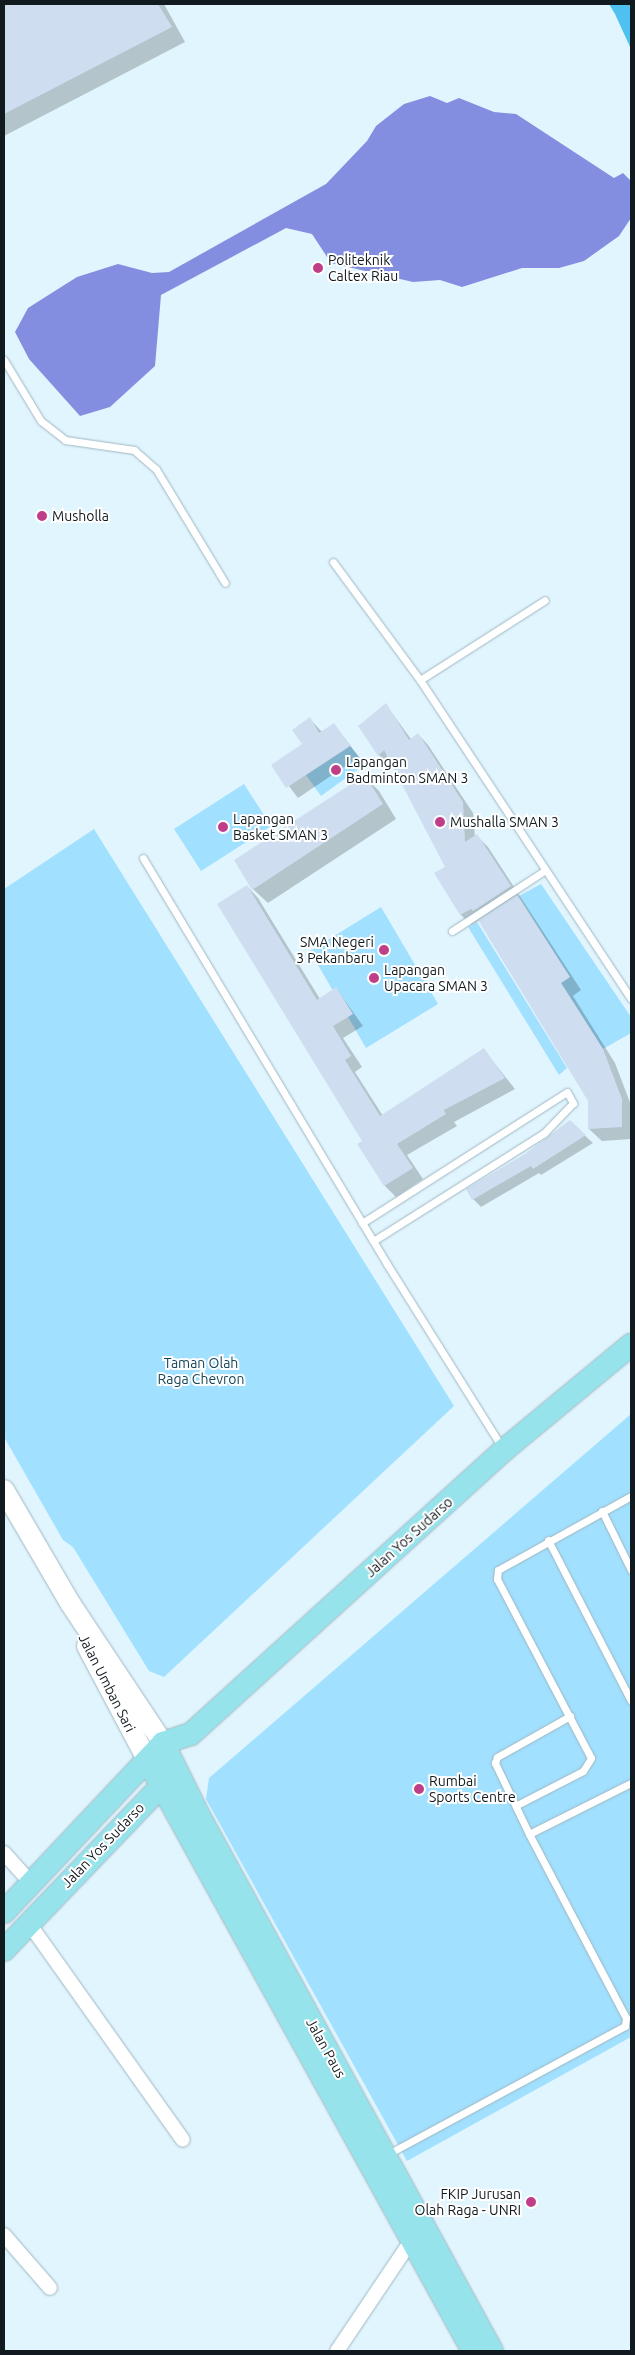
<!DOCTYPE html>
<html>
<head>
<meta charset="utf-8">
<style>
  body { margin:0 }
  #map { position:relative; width:635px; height:2355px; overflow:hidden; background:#e1f5fe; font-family:Ubuntu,sans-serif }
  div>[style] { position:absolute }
  .green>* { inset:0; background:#a1e0fe }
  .forest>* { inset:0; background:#4fc1f0 }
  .water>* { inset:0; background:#848ee0 }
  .shadow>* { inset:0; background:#0003 }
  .building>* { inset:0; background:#cedef0 }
  .roads { filter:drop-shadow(0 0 1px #9fb7c2) drop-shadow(0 0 1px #9fb7c2) }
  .service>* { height:7px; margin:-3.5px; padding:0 3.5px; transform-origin:3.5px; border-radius:3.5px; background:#fff }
  .minor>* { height:14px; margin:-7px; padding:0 7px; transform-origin:7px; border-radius:7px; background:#fff }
  .secondary>* { height:20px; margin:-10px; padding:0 10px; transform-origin:10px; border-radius:10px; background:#fff }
  .primary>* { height:22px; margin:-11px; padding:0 11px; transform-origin:11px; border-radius:11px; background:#97e3eb }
  .dots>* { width:14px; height:14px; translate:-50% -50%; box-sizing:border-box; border:2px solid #fff; border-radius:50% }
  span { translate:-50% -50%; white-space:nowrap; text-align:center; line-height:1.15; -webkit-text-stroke:4px #fff; paint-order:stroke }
  .poi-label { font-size:14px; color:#111a1e }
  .left { translate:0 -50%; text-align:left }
  .right { translate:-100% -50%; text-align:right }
  .park-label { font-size:14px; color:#164659 }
  .street-label { font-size:14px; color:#111a1e }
  .frame { position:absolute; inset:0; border:5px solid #111a1e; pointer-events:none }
</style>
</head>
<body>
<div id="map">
  <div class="green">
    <i style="clip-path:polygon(350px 746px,365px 764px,321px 796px,306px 775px)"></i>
    <i style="clip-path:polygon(244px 784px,271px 826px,201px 871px,174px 829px)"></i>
    <i style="clip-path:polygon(94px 829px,454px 1406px,164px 1677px,149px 1671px,73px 1547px,63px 1540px,4px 1437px,4px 889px)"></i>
    <i style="clip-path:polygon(541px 884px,631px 1017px,631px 1033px,603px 1049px,561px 983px,569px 977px,519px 896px)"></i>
    <i style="clip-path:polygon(381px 907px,438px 1004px,366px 1048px,310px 951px)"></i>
    <i style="clip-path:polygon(477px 922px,567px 1068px,559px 1075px,468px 927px)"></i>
    <i style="clip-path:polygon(631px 1414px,631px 2037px,407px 2161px,206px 1799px,209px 1778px)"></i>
  </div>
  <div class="forest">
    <i style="clip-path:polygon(609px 4px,631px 4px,631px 49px,615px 14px)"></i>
  </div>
  <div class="water">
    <i style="clip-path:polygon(430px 96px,447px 103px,459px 98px,494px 112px,516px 114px,614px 178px,623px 173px,631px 181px,631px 218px,619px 236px,584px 261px,559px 268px,522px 268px,462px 287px,440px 280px,413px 282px,331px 263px,312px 234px,286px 228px,161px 295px,155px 366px,110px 407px,80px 416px,29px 359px,15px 332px,28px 308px,77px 277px,118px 264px,152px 273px,169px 272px,326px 184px,367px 141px,376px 126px,404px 104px)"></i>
  </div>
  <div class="shadow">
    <i style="clip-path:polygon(4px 4px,164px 4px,185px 42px,4px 136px)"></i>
    <i style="clip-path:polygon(386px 705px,411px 739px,418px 734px,428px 745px,473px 813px,475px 837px,477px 836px,488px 847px,581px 990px,573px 996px,615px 1063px,631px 1105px,631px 1139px,602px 1141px,589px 1129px,590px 1100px,480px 920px,471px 925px,461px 915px,435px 873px,446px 867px,392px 763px,390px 766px,379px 755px,360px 726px)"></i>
    <i style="clip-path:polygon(310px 719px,322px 732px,334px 724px,359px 757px,298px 798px,273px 765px,304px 745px)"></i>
    <i style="clip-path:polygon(365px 777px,379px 791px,396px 819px,268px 903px,253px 889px)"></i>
    <i style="clip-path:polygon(247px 886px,258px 898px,320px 999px,336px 988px,363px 1026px,343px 1038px,362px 1067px,355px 1072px,383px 1116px,484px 1050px,515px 1089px,454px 1122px,457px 1126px,407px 1155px,423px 1179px,396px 1197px,385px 1186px,359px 1144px,364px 1141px)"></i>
    <i style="clip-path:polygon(570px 1122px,593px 1143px,541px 1175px,539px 1173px,481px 1207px,473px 1199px,467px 1189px,525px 1155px)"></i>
  </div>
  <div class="building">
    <i style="clip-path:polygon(4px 4px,158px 4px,172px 27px,4px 114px)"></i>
    <i style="clip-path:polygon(386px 703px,409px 740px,418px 733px,463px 802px,465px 842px,477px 834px,511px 886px,473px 911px,471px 909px,460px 915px,434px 873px,445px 867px,384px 750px,378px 756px,358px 726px)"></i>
    <i style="clip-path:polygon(310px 717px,319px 733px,334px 723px,350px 746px,286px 788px,271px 765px,302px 744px,292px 730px)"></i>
    <i style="clip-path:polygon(365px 775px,383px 804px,252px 890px,234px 860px)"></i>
    <i style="clip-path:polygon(247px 885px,317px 1000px,336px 987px,353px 1014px,333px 1026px,351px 1056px,345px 1060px,380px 1116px,484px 1048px,505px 1078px,444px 1110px,446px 1114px,397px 1144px,413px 1168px,384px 1186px,357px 1144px,362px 1141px,217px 904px)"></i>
    <i style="clip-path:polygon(517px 895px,570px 977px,561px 983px,603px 1049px,622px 1099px,622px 1127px,588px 1129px,588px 1101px,478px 920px)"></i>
    <i style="clip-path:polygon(570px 1120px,586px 1135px,533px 1169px,531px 1166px,472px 1200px,466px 1189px,525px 1154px)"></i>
  </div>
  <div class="roads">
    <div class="service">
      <i style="left:4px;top:360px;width:71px;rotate:58.8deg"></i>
      <i style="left:41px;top:421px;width:31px;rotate:38deg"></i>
      <i style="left:65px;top:440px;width:70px;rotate:8.2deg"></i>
      <i style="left:134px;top:450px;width:29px;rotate:41deg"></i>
      <i style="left:156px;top:469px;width:133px;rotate:58.8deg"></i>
      <i style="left:333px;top:562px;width:147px;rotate:53.6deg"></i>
      <i style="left:420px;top:680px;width:382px;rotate:56.5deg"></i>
      <i style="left:420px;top:680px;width:148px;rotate:-32.6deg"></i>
      <i style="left:143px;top:858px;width:474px;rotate:59deg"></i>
      <i style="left:387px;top:1264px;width:216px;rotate:57.9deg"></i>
      <i style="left:452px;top:931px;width:110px;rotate:-33.1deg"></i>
      <i style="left:362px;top:1223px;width:243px;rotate:-32.6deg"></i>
      <i style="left:567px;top:1092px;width:13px;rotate:61deg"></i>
      <i style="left:573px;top:1103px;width:42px;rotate:134deg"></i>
      <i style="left:544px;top:1133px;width:202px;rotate:147.7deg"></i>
      <i style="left:602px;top:1511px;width:66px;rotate:63.8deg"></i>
      <i style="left:548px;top:1540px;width:181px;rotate:62.7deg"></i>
      <i style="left:517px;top:1805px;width:74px;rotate:-27.3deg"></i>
      <i style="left:583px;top:1771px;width:15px;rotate:-58deg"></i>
      <i style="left:591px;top:1758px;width:202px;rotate:-117.7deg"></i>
      <i style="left:497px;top:1579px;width:9px;rotate:-84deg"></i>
      <i style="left:498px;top:1570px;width:152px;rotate:-29.1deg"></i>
      <i style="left:529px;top:1834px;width:79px;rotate:-115.6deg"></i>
      <i style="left:495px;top:1763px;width:6px;rotate:-72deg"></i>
      <i style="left:497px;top:1757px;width:84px;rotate:-29.3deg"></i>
      <i style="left:388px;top:2154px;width:269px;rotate:-28.4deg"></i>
      <i style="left:625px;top:2026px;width:8px;rotate:-83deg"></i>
      <i style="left:626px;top:2018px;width:208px;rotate:-117.8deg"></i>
      <i style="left:529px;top:1834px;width:114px;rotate:-26.6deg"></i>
    </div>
    <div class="minor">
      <i style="left:4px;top:1853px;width:39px;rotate:48deg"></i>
      <i style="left:28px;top:1922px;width:267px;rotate:54.6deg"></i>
      <i style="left:4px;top:2235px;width:70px;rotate:49deg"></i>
      <i style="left:337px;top:2351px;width:133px;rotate:-56.1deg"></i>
    </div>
    <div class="secondary">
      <i style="left:4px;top:1490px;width:131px;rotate:59.7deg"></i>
      <i style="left:70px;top:1603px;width:168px;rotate:56.4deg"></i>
      <i style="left:87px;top:1646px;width:130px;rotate:62.1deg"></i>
    </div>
    <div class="primary">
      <i style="left:163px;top:1743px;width:81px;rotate:63.7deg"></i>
      <i style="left:199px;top:1816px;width:610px;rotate:61.29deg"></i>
      <i style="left:148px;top:1761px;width:674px;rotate:61.15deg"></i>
      <i style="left:4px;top:1912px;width:232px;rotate:-46.7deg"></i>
      <i style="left:163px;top:1743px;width:29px;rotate:-18deg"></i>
      <i style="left:191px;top:1734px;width:423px;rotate:-42.2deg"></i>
      <i style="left:504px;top:1450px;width:165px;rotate:-39.6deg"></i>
      <i style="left:4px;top:1950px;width:241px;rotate:-46.2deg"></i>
    </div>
  </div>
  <div class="dots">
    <i style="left:318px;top:268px;background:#bf3e87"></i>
    <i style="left:42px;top:516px;background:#bf3e87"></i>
    <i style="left:336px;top:770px;background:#bf3e87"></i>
    <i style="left:440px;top:822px;background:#bf3e87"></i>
    <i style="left:223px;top:827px;background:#bf3e87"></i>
    <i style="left:384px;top:950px;background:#bf3e87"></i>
    <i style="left:374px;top:978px;background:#bf3e87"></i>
    <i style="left:419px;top:1789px;background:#bf3e87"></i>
    <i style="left:531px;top:2202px;background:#bf3e87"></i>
  </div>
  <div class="poi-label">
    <span class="left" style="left:328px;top:268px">Politeknik<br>Caltex Riau</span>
    <span class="left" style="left:52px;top:516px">Musholla</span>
    <span class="left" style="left:346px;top:770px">Lapangan<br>Badminton SMAN 3</span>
    <span class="left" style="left:233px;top:827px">Lapangan<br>Basket SMAN 3</span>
    <span class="left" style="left:450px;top:822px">Mushalla SMAN 3</span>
    <span class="right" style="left:374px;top:950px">SMA Negeri<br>3 Pekanbaru</span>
    <span class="left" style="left:384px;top:978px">Lapangan<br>Upacara SMAN 3</span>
    <span class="left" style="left:429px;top:1789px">Rumbai<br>Sports Centre</span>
    <span class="right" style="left:521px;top:2202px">FKIP Jurusan<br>Olah Raga - UNRI</span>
  </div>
  <div class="park-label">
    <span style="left:201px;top:1371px">Taman Olah<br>Raga Chevron</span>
  </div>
  <div class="street-label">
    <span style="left:409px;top:1537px;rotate:-42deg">Jalan Yos Sudarso</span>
    <span style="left:107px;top:1683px;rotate:63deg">Jalan Umban Sari</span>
    <span style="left:103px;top:1845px;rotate:-46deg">Jalan Yos Sudarso</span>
    <span style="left:326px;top:2048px;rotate:61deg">Jalan Paus</span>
  </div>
  <div class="frame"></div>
</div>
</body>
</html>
